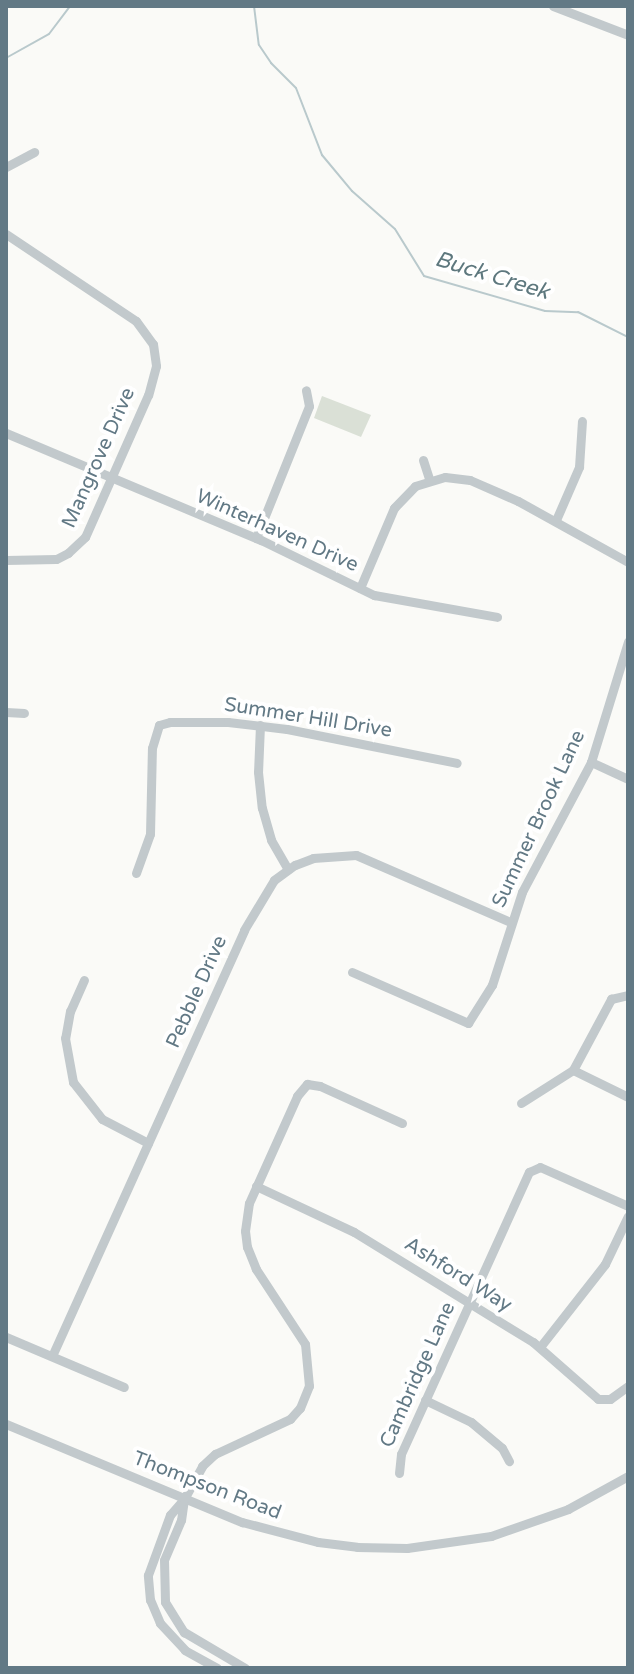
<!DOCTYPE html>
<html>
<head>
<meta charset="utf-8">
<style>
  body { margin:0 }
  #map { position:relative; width:634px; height:1674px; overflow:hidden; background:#fafaf7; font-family:"Varela Round",sans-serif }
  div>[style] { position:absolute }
  .green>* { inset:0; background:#dae0d6 }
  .stream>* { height:2px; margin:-1px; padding:0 1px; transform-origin:1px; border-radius:1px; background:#b9c9cc }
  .minor>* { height:9px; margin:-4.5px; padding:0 4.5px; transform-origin:4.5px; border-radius:4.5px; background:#c2c9cc }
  span { translate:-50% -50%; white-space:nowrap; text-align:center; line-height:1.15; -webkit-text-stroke:8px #fff; paint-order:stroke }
  .street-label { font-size:20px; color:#627985 }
  .water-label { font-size:22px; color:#5e787e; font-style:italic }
  .frame { position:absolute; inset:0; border:8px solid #627985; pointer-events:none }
</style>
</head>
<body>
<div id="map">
  <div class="green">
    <i style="clip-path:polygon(322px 396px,371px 415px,361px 437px,314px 418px)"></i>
  </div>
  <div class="stream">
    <i style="left:254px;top:6px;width:39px;rotate:83deg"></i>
    <i style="left:259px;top:45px;width:22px;rotate:56deg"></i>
    <i style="left:271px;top:63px;width:35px;rotate:45deg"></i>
    <i style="left:296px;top:88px;width:72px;rotate:68.8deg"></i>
    <i style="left:322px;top:155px;width:47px;rotate:50.2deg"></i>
    <i style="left:352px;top:191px;width:57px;rotate:41.5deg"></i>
    <i style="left:395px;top:229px;width:55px;rotate:58.3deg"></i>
    <i style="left:424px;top:276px;width:126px;rotate:16.1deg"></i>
    <i style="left:545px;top:311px;width:33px;rotate:2deg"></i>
    <i style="left:578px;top:312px;width:56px;rotate:26.6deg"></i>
    <i style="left:6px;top:58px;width:49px;rotate:-29.2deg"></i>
    <i style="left:49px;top:34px;width:35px;rotate:-53deg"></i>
  </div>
  <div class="minor">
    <i style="left:553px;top:6px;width:80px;rotate:21.1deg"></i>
    <i style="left:6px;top:167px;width:32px;rotate:-28deg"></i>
    <i style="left:6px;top:234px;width:156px;rotate:33.8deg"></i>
    <i style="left:136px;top:321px;width:29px;rotate:54deg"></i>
    <i style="left:153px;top:344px;width:22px;rotate:82deg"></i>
    <i style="left:156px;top:366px;width:30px;rotate:105deg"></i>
    <i style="left:148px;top:395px;width:155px;rotate:113.9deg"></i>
    <i style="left:85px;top:537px;width:23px;rotate:137deg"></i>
    <i style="left:68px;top:553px;width:13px;rotate:153deg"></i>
    <i style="left:56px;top:559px;width:50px;rotate:178.9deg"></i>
    <i style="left:6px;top:433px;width:277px;rotate:22.8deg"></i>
    <i style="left:261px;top:540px;width:126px;rotate:26deg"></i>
    <i style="left:374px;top:595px;width:125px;rotate:10.1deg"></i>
    <i style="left:423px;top:460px;width:20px;rotate:72deg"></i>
    <i style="left:556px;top:520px;width:58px;rotate:-66.5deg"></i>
    <i style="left:579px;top:467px;width:46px;rotate:-86.3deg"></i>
    <i style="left:256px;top:538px;width:142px;rotate:-68.1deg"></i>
    <i style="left:309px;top:406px;width:16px;rotate:-101deg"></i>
    <i style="left:360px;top:588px;width:87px;rotate:-67deg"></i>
    <i style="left:394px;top:508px;width:30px;rotate:-46deg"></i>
    <i style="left:415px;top:486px;width:31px;rotate:-17deg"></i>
    <i style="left:445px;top:477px;width:25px;rotate:7deg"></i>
    <i style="left:470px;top:480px;width:52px;rotate:23.6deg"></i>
    <i style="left:518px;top:501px;width:126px;rotate:29deg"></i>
    <i style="left:6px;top:712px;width:18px;rotate:3deg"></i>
    <i style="left:260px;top:725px;width:47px;rotate:92.4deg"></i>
    <i style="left:258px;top:772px;width:36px;rotate:84deg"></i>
    <i style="left:262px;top:808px;width:33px;rotate:74deg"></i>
    <i style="left:271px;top:840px;width:34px;rotate:60deg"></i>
    <i style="left:591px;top:762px;width:41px;rotate:24.7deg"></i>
    <i style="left:136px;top:873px;width:41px;rotate:-70.3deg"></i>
    <i style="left:150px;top:834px;width:86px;rotate:-88.7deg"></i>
    <i style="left:152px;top:748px;width:24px;rotate:-73deg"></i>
    <i style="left:159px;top:725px;width:11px;rotate:-15deg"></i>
    <i style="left:170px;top:722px;width:58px"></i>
    <i style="left:228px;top:722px;width:59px;rotate:6.8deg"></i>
    <i style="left:287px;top:729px;width:173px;rotate:11.3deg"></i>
    <i style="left:352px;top:972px;width:127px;rotate:23.7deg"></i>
    <i style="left:468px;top:1023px;width:45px;rotate:-57.7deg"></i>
    <i style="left:492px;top:985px;width:98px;rotate:-72.1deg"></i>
    <i style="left:522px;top:892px;width:147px;rotate:-62deg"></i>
    <i style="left:591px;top:762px;width:126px;rotate:-72.9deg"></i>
    <i style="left:84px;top:980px;width:34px;rotate:114deg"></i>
    <i style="left:70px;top:1011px;width:27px;rotate:100deg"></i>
    <i style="left:65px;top:1038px;width:45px;rotate:79.7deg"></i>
    <i style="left:73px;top:1082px;width:47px;rotate:51.9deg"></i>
    <i style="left:102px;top:1119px;width:52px;rotate:27.6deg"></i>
    <i style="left:573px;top:1070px;width:61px;rotate:26.1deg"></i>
    <i style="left:521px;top:1103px;width:62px;rotate:-32.4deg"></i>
    <i style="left:573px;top:1070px;width:81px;rotate:-61.8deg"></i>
    <i style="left:611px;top:999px;width:17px;rotate:-13deg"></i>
    <i style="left:256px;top:1186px;width:108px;rotate:25.1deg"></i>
    <i style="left:354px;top:1232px;width:210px;rotate:31.6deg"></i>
    <i style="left:533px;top:1342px;width:86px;rotate:41.2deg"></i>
    <i style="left:598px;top:1399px;width:12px"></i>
    <i style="left:610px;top:1399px;width:22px;rotate:-36deg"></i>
    <i style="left:6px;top:1337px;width:128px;rotate:23deg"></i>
    <i style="left:540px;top:1347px;width:105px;rotate:-51.9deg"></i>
    <i style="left:605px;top:1264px;width:53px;rotate:-64.4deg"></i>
    <i style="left:52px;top:1356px;width:467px;rotate:-65.7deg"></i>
    <i style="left:244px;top:930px;width:58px;rotate:-59deg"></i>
    <i style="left:274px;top:880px;width:26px;rotate:-36deg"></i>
    <i style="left:295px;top:865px;width:19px;rotate:-21deg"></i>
    <i style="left:313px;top:858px;width:43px;rotate:-4deg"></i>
    <i style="left:356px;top:855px;width:168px;rotate:23.5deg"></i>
    <i style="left:425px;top:1400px;width:51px;rotate:25.6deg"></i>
    <i style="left:471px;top:1422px;width:40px;rotate:40deg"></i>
    <i style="left:502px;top:1448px;width:15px;rotate:62deg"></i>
    <i style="left:6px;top:1424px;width:256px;rotate:22.6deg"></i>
    <i style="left:242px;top:1522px;width:79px;rotate:14.7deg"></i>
    <i style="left:318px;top:1542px;width:39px;rotate:7deg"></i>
    <i style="left:357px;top:1547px;width:50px;rotate:1.1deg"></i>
    <i style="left:407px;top:1548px;width:85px;rotate:-8.1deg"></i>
    <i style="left:491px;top:1536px;width:82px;rotate:-19.3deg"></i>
    <i style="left:568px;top:1509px;width:68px;rotate:-28.8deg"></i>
    <i style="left:399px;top:1473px;width:19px;rotate:-84deg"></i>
    <i style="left:401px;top:1454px;width:310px;rotate:-65.6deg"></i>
    <i style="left:529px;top:1172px;width:12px;rotate:-24deg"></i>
    <i style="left:540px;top:1167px;width:96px;rotate:23.9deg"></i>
    <i style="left:184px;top:1499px;width:21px;rotate:98deg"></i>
    <i style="left:181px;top:1520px;width:43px;rotate:113deg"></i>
    <i style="left:164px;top:1560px;width:42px;rotate:88.6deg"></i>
    <i style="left:165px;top:1602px;width:36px;rotate:58deg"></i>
    <i style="left:184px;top:1632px;width:71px;rotate:30.5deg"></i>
    <i style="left:217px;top:1668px;width:37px;rotate:-151deg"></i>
    <i style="left:185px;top:1650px;width:37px;rotate:-133deg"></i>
    <i style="left:160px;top:1623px;width:25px;rotate:-113deg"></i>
    <i style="left:150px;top:1600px;width:25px;rotate:-95deg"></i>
    <i style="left:148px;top:1575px;width:64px;rotate:-69.9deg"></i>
    <i style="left:170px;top:1515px;width:21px;rotate:-49deg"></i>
    <i style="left:184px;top:1499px;width:38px;rotate:-61deg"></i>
    <i style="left:202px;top:1466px;width:18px;rotate:-43deg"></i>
    <i style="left:215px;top:1454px;width:83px;rotate:-25deg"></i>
    <i style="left:290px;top:1419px;width:15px;rotate:-48deg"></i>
    <i style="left:300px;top:1408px;width:24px;rotate:-68deg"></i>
    <i style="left:309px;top:1386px;width:42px;rotate:-95.4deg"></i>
    <i style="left:305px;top:1344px;width:90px;rotate:-123.2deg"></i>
    <i style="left:256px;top:1269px;width:24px;rotate:-112deg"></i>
    <i style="left:247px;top:1247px;width:16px;rotate:-97deg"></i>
    <i style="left:245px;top:1231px;width:28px;rotate:-82deg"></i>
    <i style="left:249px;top:1203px;width:117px;rotate:-65.8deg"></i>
    <i style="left:297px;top:1096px;width:16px;rotate:-50deg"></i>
    <i style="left:307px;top:1084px;width:13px;rotate:9deg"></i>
    <i style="left:320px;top:1086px;width:90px;rotate:24.3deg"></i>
  </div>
  <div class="street-label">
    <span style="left:99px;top:458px;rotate:-66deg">Mangrove Drive</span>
    <span style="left:277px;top:531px;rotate:24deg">Winterhaven Drive</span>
    <span style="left:308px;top:718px;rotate:9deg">Summer Hill Drive</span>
    <span style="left:539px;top:819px;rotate:-65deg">Summer Brook Lane</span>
    <span style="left:197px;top:992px;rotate:-66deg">Pebble Drive</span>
    <span style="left:458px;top:1275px;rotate:32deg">Ashford Way</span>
    <span style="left:418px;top:1375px;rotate:-66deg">Cambridge Lane</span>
    <span style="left:207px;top:1486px;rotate:21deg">Thompson Road</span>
  </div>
  <div class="water-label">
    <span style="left:492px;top:276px;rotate:17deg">Buck Creek</span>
  </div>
  <div class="frame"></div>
</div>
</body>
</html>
